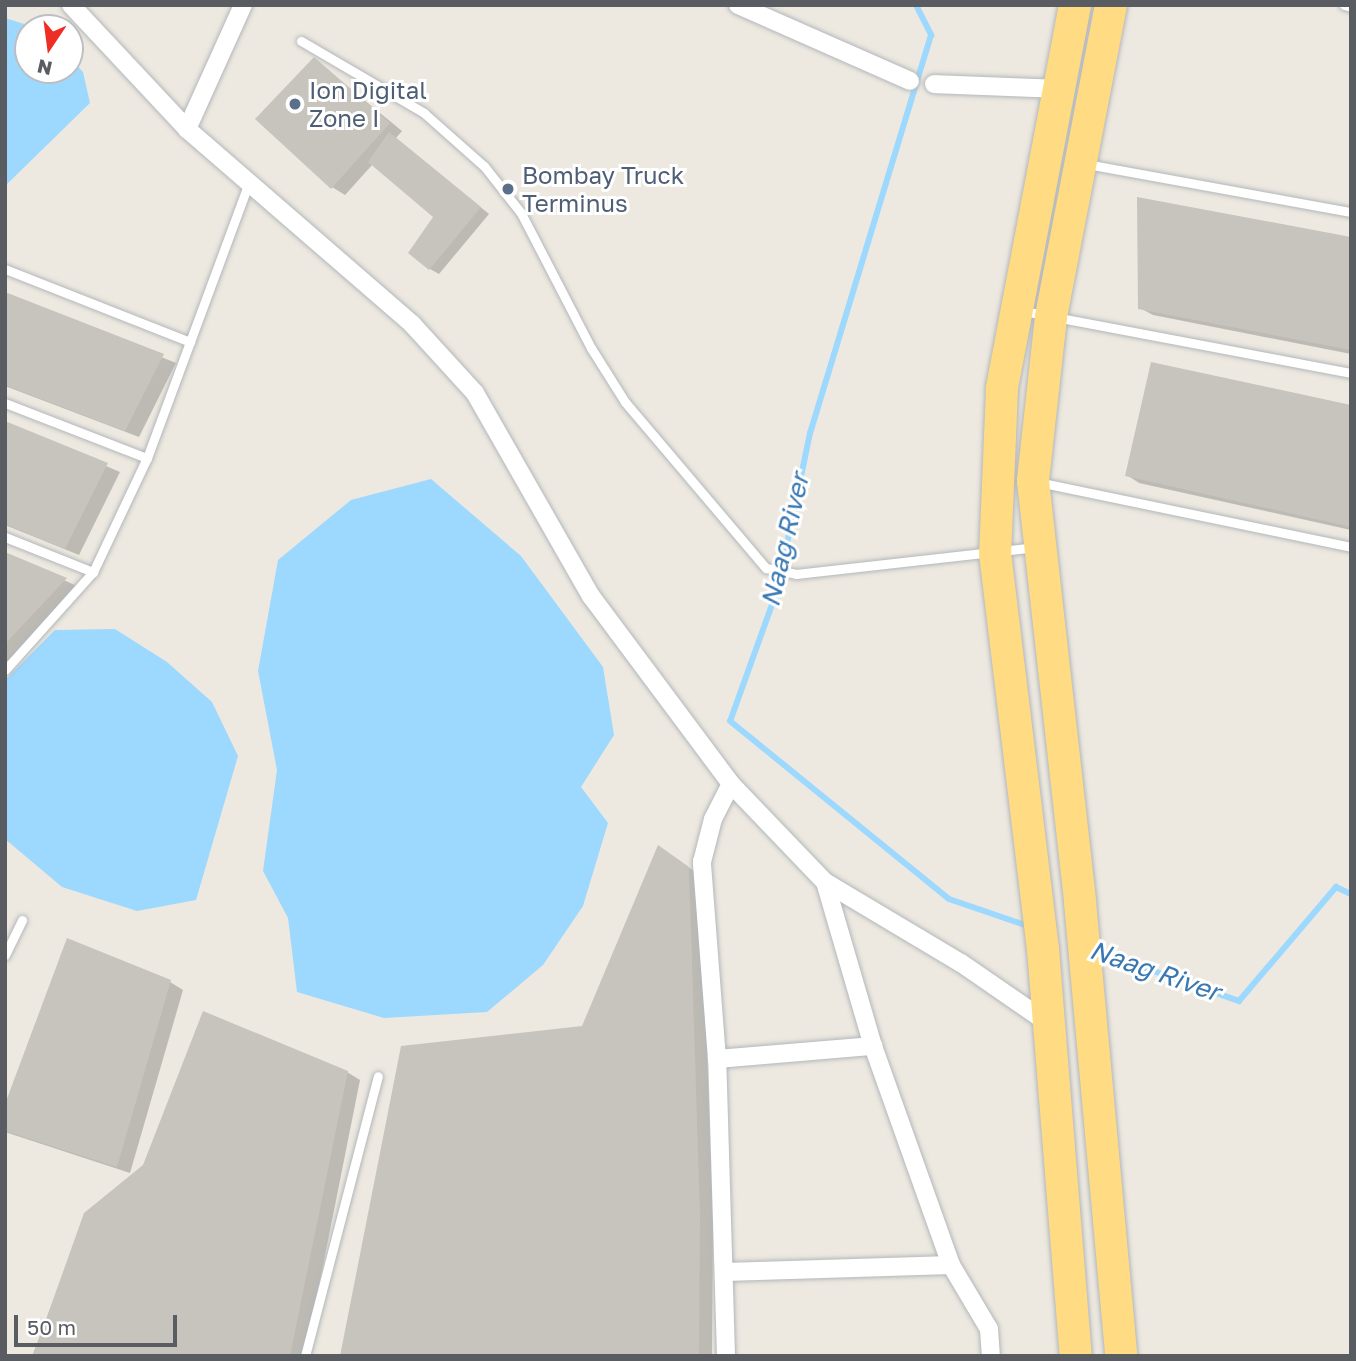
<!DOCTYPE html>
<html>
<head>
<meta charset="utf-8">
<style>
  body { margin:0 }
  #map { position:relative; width:1356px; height:1361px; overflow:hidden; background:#ede9e0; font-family:"Golos Text",sans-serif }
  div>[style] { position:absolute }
  .water>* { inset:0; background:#9dd8ff }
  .shadow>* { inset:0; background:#0003 }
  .stream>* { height:6px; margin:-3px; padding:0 3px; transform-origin:3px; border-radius:3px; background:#9dd8ff }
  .building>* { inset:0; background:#c7c4bd }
  .roads { filter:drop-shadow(0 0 2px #b3b7bb) drop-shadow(0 0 2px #b3b7bb) }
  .lane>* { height:9px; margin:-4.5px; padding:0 4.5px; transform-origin:4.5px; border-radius:4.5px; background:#fff }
  .street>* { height:18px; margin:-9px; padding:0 9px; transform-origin:9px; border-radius:9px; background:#fff }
  .highway>* { height:32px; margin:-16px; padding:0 16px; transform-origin:16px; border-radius:16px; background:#ffdc84 }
  .dots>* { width:19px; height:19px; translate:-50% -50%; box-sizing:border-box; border:4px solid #fff; border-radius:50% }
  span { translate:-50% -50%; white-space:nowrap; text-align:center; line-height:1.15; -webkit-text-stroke:6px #fff; paint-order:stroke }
  .service-label { font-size:24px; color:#4e5e75 }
  .left { translate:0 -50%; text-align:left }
  .water-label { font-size:26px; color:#3978b3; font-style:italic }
  .frame { position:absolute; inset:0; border:7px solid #595d62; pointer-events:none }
  .north { position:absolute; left:14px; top:14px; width:70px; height:70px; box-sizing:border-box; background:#fff; border:2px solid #bdbec0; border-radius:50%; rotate:193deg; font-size:19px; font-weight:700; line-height:28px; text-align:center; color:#595d62 }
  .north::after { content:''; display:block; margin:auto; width:24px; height:32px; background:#ee2e25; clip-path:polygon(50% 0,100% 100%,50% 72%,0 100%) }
  .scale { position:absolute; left:14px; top:1315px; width:163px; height:32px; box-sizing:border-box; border:4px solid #595d62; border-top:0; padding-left:9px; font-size:21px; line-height:24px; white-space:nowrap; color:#595d62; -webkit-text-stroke:5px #fff; paint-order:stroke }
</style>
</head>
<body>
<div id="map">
  <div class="water">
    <i style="clip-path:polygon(5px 18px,37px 28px,28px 28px,28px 70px,70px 70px,70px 57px,83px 72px,90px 103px,5px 186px)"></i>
    <i style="clip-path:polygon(431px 479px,521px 556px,603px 667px,614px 735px,581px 787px,608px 823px,583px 906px,543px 965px,487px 1012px,384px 1018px,297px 992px,288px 918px,263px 871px,277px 770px,258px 671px,278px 560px,351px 500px)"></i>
    <i style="clip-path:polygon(115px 629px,167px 662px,212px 702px,238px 756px,196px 900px,137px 911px,62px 887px,5px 839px,5px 680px,55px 630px)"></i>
  </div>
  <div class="shadow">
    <i style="clip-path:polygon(314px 59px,402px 131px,396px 138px,489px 214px,439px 274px,430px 269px,436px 217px,373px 164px,345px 195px,332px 187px)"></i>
    <i style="clip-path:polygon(1351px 239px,1351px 354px,1153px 315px,1140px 308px)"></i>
    <i style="clip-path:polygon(5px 294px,176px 363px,139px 437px,5px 386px)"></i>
    <i style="clip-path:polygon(1351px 407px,1351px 530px,1139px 483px,1127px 475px)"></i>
    <i style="clip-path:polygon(5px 423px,120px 472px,79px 555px,5px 525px)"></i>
    <i style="clip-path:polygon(5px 553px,79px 587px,5px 665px)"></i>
    <i style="clip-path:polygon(671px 855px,701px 876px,713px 1224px,712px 1356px,342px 1356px,583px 1028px)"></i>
    <i style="clip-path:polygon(170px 982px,183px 990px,130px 1173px,5px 1132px,5px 1109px)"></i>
    <i style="clip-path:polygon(347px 1072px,360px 1080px,305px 1356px,33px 1354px,86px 1214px)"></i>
  </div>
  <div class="stream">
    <i style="left:916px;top:5px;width:34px;rotate:63deg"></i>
    <i style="left:931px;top:35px;width:416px;rotate:106.9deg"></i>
    <i style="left:810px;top:433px;width:158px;rotate:101.7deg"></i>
    <i style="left:778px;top:588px;width:141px;rotate:109.8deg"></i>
    <i style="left:730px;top:721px;width:282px;rotate:39.1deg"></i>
    <i style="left:949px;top:899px;width:87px;rotate:18.9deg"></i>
    <i style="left:1094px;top:950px;width:154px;rotate:19.4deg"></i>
    <i style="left:1239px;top:1001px;width:150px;rotate:-49.6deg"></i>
    <i style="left:1336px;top:887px;width:17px;rotate:25deg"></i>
  </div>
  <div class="building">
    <i style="clip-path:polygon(314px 57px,390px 123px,331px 189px,255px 119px)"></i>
    <i style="clip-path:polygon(389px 132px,481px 207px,429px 270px,408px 253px,433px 217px,368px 162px)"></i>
    <i style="clip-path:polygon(1137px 197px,1351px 237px,1351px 350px,1138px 309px)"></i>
    <i style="clip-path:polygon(5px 292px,164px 354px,125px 431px,5px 385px)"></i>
    <i style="clip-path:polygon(1151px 362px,1351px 405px,1351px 527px,1125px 476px)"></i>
    <i style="clip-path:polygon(5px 421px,108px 463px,65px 549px,5px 524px)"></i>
    <i style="clip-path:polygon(5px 552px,67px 578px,5px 644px)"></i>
    <i style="clip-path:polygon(658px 845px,689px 867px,700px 1216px,699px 1356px,340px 1356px,401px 1046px,582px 1026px)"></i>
    <i style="clip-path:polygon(67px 938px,171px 980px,117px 1167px,5px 1131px,5px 1104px)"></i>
    <i style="clip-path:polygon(203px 1011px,348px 1071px,290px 1356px,33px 1356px,84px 1213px,143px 1165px)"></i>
  </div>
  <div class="roads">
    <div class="lane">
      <i style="left:1344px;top:5px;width:7px;rotate:16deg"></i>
      <i style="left:301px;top:41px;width:143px;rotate:30.3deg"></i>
      <i style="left:424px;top:113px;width:80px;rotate:41.5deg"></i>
      <i style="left:484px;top:166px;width:60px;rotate:51.8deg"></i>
      <i style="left:521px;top:213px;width:152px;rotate:62.6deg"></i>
      <i style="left:591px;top:348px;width:64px;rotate:57.8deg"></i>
      <i style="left:625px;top:402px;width:218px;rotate:49.7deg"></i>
      <i style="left:766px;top:568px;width:31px;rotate:11deg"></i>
      <i style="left:796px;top:574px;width:242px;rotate:-6.4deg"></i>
      <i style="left:1086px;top:164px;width:269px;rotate:10.3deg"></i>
      <i style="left:5px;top:269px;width:199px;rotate:21.5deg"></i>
      <i style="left:1023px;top:311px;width:334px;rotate:10.7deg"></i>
      <i style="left:5px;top:403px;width:152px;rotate:21.2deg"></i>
      <i style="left:1038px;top:482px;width:320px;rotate:11.7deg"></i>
      <i style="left:5px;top:537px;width:95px;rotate:21.7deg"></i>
      <i style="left:5px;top:670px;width:132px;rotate:-48.1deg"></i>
      <i style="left:93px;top:572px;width:126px;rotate:-64.7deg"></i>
      <i style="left:147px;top:458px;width:294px;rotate:-69.7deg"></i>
      <i style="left:5px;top:955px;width:39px;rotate:-64deg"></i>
      <i style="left:305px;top:1356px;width:289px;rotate:-75.4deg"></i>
    </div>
    <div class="street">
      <i style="left:71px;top:5px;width:170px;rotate:46.9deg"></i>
      <i style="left:187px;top:129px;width:298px;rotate:40.9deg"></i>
      <i style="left:412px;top:324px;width:93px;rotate:47.6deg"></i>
      <i style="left:475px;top:393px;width:234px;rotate:60.3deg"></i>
      <i style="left:591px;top:596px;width:234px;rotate:53.3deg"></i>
      <i style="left:731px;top:784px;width:136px;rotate:46.2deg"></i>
      <i style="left:825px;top:882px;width:158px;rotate:30.8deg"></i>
      <i style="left:961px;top:963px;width:102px;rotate:34.6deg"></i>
      <i style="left:738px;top:5px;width:188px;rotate:23.8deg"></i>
      <i style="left:934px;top:84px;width:124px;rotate:2.3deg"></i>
      <i style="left:187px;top:129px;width:136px;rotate:-65.7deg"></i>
      <i style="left:825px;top:882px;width:171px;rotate:73.7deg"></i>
      <i style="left:873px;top:1046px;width:232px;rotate:70.4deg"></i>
      <i style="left:951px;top:1265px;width:74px;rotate:59.3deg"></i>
      <i style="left:989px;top:1329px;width:27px;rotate:86deg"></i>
      <i style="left:717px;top:1059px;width:157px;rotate:-4.8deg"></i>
      <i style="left:726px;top:1272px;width:225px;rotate:-1.8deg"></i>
      <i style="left:726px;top:1356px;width:297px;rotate:-91.7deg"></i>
      <i style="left:717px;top:1059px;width:198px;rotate:-94.4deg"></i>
      <i style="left:702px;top:862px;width:44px;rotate:-75.7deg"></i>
      <i style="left:713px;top:819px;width:39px;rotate:-63deg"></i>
    </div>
    <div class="highway">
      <i style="left:1075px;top:5px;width:391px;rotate:100.8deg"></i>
      <i style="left:1002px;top:389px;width:164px;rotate:92.4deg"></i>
      <i style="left:995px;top:553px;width:399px;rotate:83.1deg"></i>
      <i style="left:1043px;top:949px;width:408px;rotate:85.4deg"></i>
      <i style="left:1111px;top:5px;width:318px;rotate:100.9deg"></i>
      <i style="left:1051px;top:317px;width:165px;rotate:96.3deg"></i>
      <i style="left:1033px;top:481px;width:424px;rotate:83.6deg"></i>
      <i style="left:1080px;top:902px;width:456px;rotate:84.8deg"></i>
    </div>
  </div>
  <div class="dots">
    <i style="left:295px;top:104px;background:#5c6f8a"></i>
    <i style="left:508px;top:189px;background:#5c6f8a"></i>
  </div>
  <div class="service-label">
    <span class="left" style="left:309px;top:104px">Ion Digital<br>Zone I</span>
    <span class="left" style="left:522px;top:189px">Bombay Truck<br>Terminus</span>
  </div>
  <div class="water-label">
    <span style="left:785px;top:540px;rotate:-77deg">Naag River</span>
    <span style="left:1155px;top:971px;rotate:19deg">Naag River</span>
  </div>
  <div class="frame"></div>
  <div class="north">N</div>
  <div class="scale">50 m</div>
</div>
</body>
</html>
